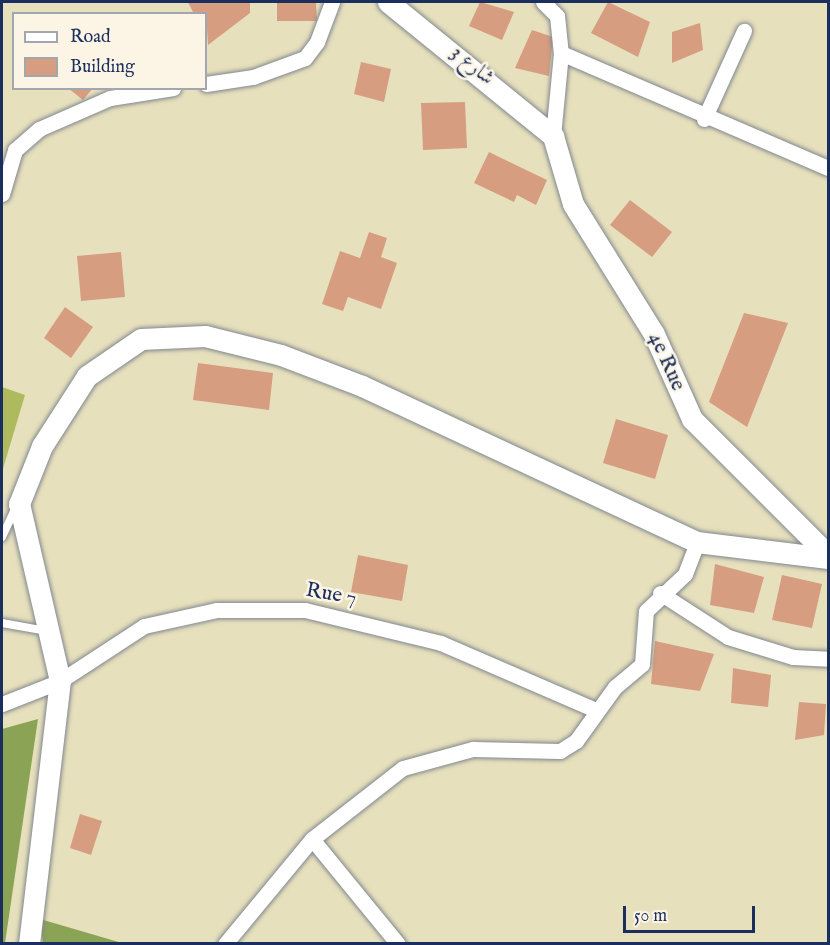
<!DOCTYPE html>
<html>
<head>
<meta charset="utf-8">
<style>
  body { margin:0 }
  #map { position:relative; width:830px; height:945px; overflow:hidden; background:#e7e0bd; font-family:"IM FELL English",Amiri,serif }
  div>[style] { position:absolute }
  .green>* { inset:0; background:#adbb5e }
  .forest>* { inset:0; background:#8aa355 }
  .building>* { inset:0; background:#d69d81 }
  .roads { filter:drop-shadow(0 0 2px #81888e) drop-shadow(0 0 2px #81888e) }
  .lane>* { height:8px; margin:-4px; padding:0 4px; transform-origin:4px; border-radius:4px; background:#fff }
  .street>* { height:15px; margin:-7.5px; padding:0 7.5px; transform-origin:7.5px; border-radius:7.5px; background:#fff }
  .secondary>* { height:21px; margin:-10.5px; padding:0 10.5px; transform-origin:10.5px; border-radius:10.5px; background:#fff }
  span { translate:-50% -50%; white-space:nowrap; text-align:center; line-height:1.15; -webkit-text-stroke:5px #fcf5e5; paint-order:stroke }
  .street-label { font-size:21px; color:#1b2f5e }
  .frame { position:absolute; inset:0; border:3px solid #1b2f5e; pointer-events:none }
  .legend { position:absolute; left:12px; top:12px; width:195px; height:78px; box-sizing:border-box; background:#fcf5e5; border:2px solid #a2a6af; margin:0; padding:8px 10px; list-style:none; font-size:18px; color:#1b2f5e }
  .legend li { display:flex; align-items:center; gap:12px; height:30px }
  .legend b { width:30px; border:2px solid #a2a6af }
  .scale { position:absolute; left:623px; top:906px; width:132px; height:27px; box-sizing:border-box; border:3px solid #1b2f5e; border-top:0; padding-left:8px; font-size:18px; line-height:21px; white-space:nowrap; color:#1b2f5e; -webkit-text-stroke:4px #fcf5e5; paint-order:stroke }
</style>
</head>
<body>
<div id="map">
  <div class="green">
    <i style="clip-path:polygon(2px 387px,25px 395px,2px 472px)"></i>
  </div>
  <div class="forest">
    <i style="clip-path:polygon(38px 719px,5px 943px,2px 943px,2px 729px)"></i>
    <i style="clip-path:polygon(40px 919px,122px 943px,43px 943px)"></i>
  </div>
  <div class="building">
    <i style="clip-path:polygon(188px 2px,250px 2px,250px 13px,208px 45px,206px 14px,194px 14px)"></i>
    <i style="clip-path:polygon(277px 2px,316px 2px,317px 21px,277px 21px)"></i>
    <i style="clip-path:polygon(480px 2px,514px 12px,502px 40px,469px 26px)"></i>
    <i style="clip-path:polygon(608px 2px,650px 22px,638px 57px,591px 33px)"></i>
    <i style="clip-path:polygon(700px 23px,703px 50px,672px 63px,672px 32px)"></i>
    <i style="clip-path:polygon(532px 30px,553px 37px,549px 76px,515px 68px)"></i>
    <i style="clip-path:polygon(361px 62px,391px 69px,384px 102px,354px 94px)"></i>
    <i style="clip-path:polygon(68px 88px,93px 88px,83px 100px)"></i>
    <i style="clip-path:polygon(465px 102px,467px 148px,423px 150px,421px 103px)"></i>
    <i style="clip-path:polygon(489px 152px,547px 180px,536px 205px,517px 195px,514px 202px,474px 183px)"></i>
    <i style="clip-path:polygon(630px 200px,672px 232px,652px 257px,610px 225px)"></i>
    <i style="clip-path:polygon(369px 232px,387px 238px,381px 257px,397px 263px,381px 309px,348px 297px,343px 311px,322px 304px,340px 251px,360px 258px)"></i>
    <i style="clip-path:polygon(121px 252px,125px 297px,81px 301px,77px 256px)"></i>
    <i style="clip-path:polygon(65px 307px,93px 327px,71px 358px,44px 338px)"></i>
    <i style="clip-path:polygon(744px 313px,788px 323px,747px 427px,709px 402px)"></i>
    <i style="clip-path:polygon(198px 363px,273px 373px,269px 410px,193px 400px)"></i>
    <i style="clip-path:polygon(616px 419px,668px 435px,655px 479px,603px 463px)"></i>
    <i style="clip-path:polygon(358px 555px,408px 565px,402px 601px,351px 592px)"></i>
    <i style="clip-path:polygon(715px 564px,764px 577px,754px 613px,710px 605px)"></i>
    <i style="clip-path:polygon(782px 575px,822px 584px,812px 628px,772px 620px)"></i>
    <i style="clip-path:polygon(655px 641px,714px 654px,700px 691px,651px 684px)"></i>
    <i style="clip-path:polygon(733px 668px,771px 675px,768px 707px,731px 703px)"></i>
    <i style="clip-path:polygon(799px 702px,826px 704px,824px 735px,795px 740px)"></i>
    <i style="clip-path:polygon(80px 814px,102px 821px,91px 855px,70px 848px)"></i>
  </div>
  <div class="roads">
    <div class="lane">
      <i style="left:2px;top:537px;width:33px;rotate:-65deg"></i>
      <i style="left:2px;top:623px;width:46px;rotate:10.1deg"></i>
    </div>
    <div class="street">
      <i style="left:543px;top:2px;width:20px;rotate:45deg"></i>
      <i style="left:557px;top:16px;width:37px;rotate:84deg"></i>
      <i style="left:206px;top:84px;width:48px;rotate:-8.5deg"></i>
      <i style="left:253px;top:77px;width:55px;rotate:-20.1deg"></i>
      <i style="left:305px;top:58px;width:20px;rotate:-53deg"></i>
      <i style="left:317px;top:42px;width:43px;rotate:-69.4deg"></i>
      <i style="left:704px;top:119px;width:97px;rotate:-65.6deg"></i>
      <i style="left:553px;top:136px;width:83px;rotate:-84.5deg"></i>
      <i style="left:561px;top:53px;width:291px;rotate:23.3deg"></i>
      <i style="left:2px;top:194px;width:46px;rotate:-73.5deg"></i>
      <i style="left:15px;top:150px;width:32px;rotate:-41deg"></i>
      <i style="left:39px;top:129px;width:77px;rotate:-23.6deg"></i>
      <i style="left:110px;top:98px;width:64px;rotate:-9deg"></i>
      <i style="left:660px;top:593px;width:81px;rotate:32.9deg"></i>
      <i style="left:728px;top:637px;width:68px;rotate:17.1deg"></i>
      <i style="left:793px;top:657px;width:35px;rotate:3deg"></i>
      <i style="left:2px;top:704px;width:62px;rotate:-21.6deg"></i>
      <i style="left:60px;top:681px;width:100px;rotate:-33.2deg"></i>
      <i style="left:144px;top:626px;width:75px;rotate:-12.4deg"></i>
      <i style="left:217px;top:610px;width:88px"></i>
      <i style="left:305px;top:610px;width:140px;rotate:13.6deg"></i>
      <i style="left:441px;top:643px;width:169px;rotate:23.4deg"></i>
      <i style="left:312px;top:839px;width:136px;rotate:50.7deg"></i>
      <i style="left:225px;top:944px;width:136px;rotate:-50.4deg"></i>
      <i style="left:312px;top:839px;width:115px;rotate:-38deg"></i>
      <i style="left:403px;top:768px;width:73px;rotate:-15.2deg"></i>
      <i style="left:473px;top:749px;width:87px;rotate:1.3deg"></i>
      <i style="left:560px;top:751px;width:19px;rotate:-32deg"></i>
      <i style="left:576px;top:741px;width:67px;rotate:-54.2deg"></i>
      <i style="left:615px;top:687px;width:35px;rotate:-40deg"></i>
      <i style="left:642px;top:664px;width:53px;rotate:-85.7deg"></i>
      <i style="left:646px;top:611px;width:54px;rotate:-43.5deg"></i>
      <i style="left:685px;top:574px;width:34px;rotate:-69deg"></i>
    </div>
    <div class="secondary">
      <i style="left:388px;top:2px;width:213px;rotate:39.1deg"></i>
      <i style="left:553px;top:136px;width:71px;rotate:73.6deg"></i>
      <i style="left:573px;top:204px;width:153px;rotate:58.1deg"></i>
      <i style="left:654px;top:334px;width:93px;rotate:65.9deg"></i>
      <i style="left:692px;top:419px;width:192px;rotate:45deg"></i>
      <i style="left:29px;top:944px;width:265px;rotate:-83.3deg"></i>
      <i style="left:60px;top:681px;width:182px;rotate:-103deg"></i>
      <i style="left:19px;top:504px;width:62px;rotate:-68.4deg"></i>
      <i style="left:42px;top:446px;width:83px;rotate:-57.3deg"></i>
      <i style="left:87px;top:376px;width:65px;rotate:-34.4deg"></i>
      <i style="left:141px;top:339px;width:64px;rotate:-2.7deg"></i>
      <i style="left:205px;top:336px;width:78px;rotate:14deg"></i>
      <i style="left:281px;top:355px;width:87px;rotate:20.9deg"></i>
      <i style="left:362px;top:386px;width:370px;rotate:25deg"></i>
      <i style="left:697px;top:542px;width:132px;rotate:7deg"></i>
    </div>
  </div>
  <div class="street-label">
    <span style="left:472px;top:66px;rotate:40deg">شارع 3</span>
    <span style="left:666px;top:362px;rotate:66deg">4e Rue</span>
    <span style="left:331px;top:595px;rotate:10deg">Rue 7</span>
  </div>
  <div class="frame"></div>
  <ul class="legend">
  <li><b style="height:8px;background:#fff"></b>Road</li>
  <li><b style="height:16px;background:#d69d81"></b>Building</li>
  </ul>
  <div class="scale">50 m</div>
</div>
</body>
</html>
